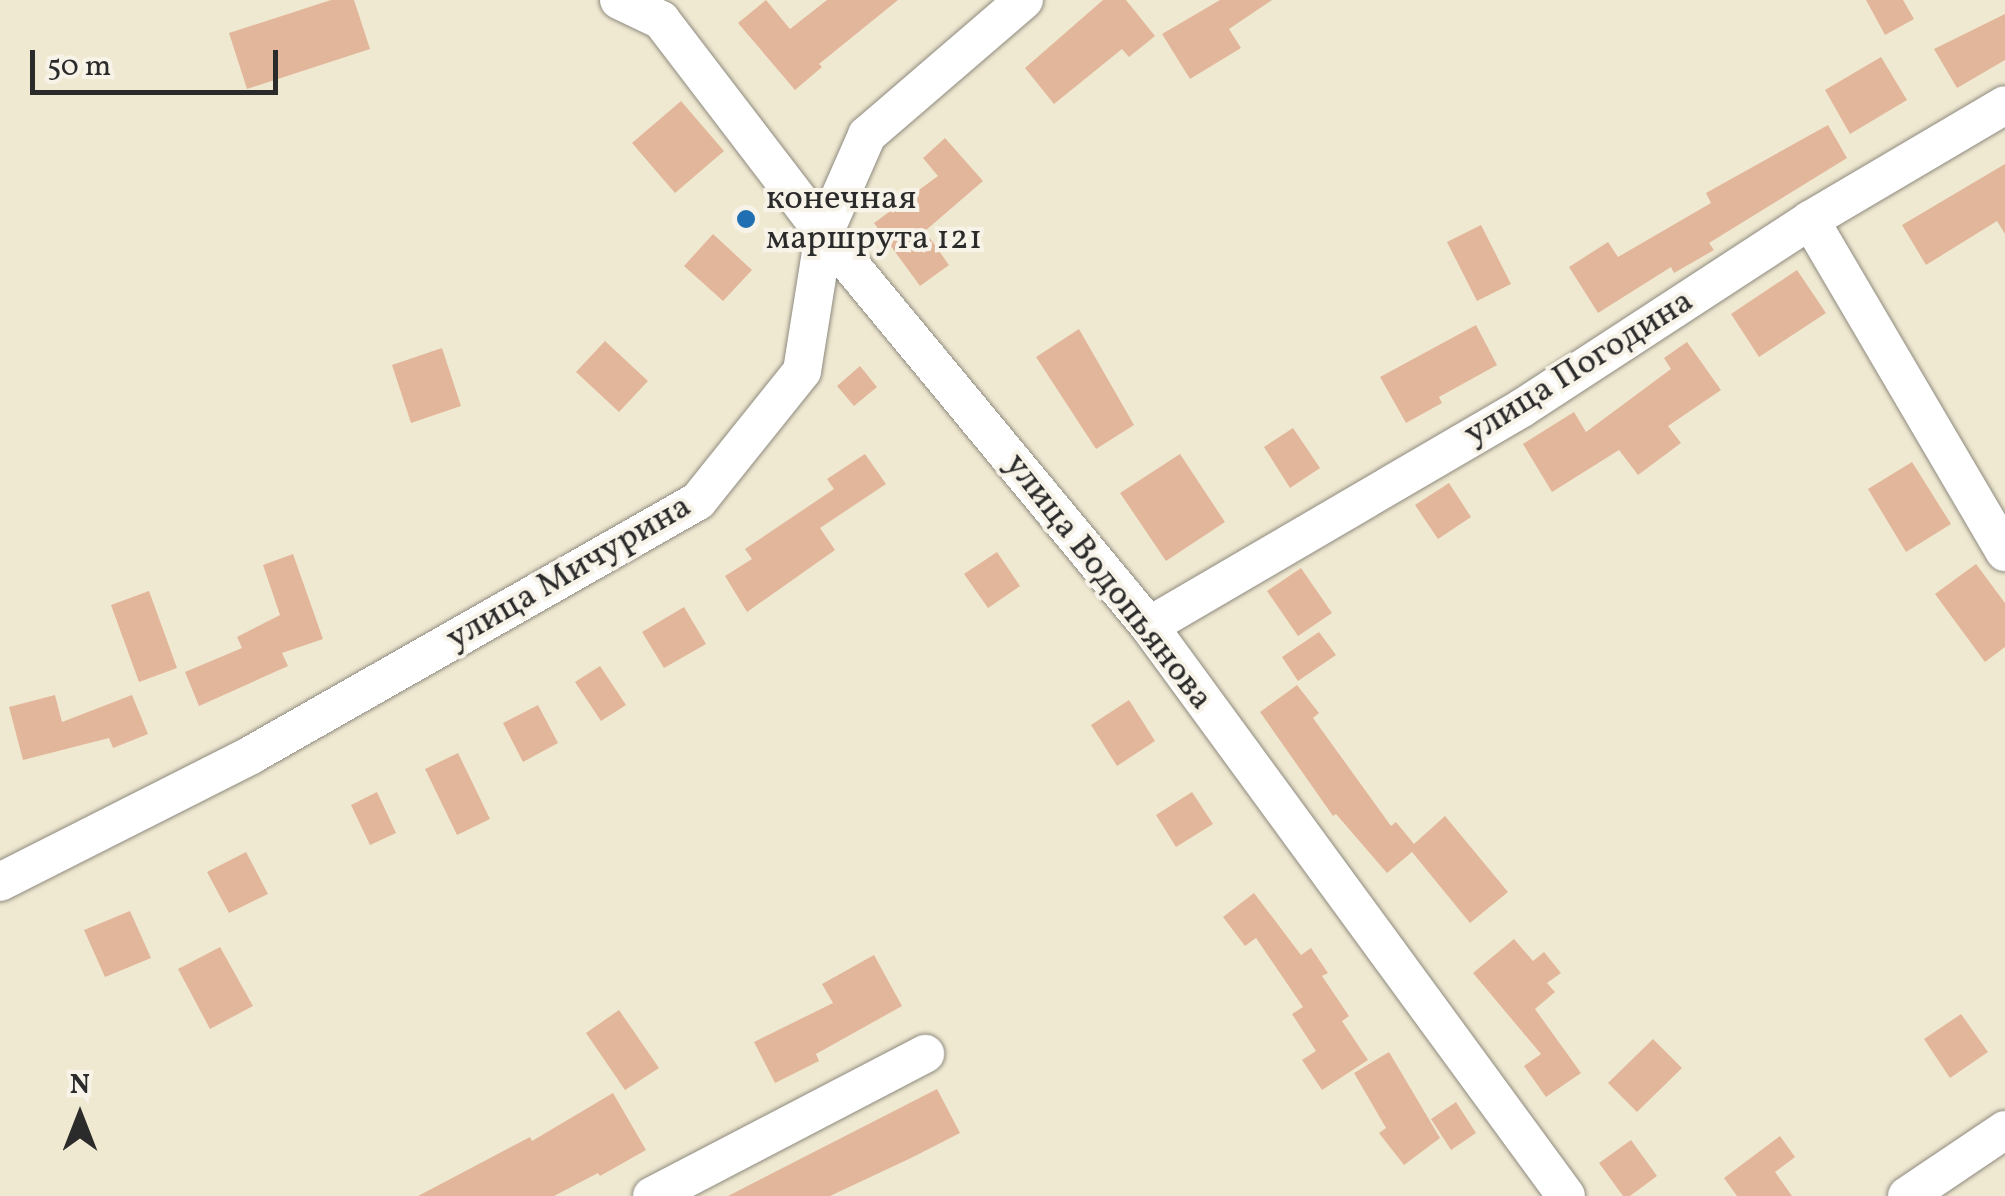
<!DOCTYPE html>
<html>
<head>
<meta charset="utf-8">
<style>
  body { margin:0 }
  #map { position:relative; width:2005px; height:1196px; overflow:hidden; background:#f0e9d2; font-family:Vollkorn,serif }
  div>[style] { position:absolute }
  .building>* { inset:0; background:#e2b69a }
  .roads { filter:drop-shadow(0 0 2px #8e8a7e) drop-shadow(0 0 2px #8e8a7e) }
  .minor>* { height:38px; margin:-19px; padding:0 19px; transform-origin:19px; border-radius:19px; background:#fff }
  .dots>* { width:28px; height:28px; translate:-50% -50%; box-sizing:border-box; border:5px solid #f7f3e8; border-radius:50% }
  span { translate:-50% -50%; white-space:nowrap; text-align:center; line-height:1.15; -webkit-text-stroke:8px #f7f3e8; paint-order:stroke }
  .poi-label { font-size:35px; color:#2b2b2b }
  .left { translate:0 -50%; text-align:left }
  .street-label { font-size:35px; color:#2b2b2b }
  .north { position:absolute; left:30px; top:1066px; width:100px; height:100px; -webkit-text-stroke:8px #f7f3e8; paint-order:stroke; rotate:0deg; font-size:28px; font-weight:700; line-height:40px; text-align:center; color:#2b2b2b }
  .north::after { content:''; display:block; margin:auto; width:35px; height:45px; background:#2b2b2b; clip-path:polygon(50% 0,100% 100%,50% 72%,0 100%) }
  .scale { position:absolute; left:30px; top:50px; width:248px; height:45px; box-sizing:border-box; border:5px solid #2b2b2b; border-top:0; padding-left:12px; font-size:30px; line-height:35px; white-space:nowrap; color:#2b2b2b; -webkit-text-stroke:8px #f7f3e8; paint-order:stroke }
</style>
</head>
<body>
<div id="map">
  <div class="building">
    <i style="clip-path:polygon(331px 0,354px 0,370px 49px,247px 89px,229px 33px)"></i>
    <i style="clip-path:polygon(766px 0,790px 29px,827px 0,898px 0,819px 64px,822px 67px,795px 90px,738px 23px)"></i>
    <i style="clip-path:polygon(1103px 0,1126px 0,1155px 36px,1129px 57px,1122px 49px,1054px 104px,1025px 68px)"></i>
    <i style="clip-path:polygon(1220px 0,1272px 0,1229px 29px,1241px 48px,1190px 79px,1162px 34px)"></i>
    <i style="clip-path:polygon(1866px 0,1903px 0,1914px 19px,1885px 35px)"></i>
    <i style="clip-path:polygon(2005px 14px,2005px 60px,1957px 88px,1934px 49px)"></i>
    <i style="clip-path:polygon(1881px 57px,1907px 100px,1850px 134px,1825px 90px)"></i>
    <i style="clip-path:polygon(681px 101px,724px 151px,675px 193px,632px 143px)"></i>
    <i style="clip-path:polygon(1828px 125px,1847px 158px,1709px 243px,1714px 250px,1674px 273px,1671px 267px,1598px 313px,1569px 267px,1608px 242px,1618px 257px,1711px 203px,1706px 193px)"></i>
    <i style="clip-path:polygon(945px 138px,983px 181px,925px 231px,949px 265px,920px 286px,874px 223px,938px 176px,923px 158px)"></i>
    <i style="clip-path:polygon(2005px 164px,2005px 234px,1997px 221px,1926px 265px,1902px 225px)"></i>
    <i style="clip-path:polygon(1481px 225px,1511px 284px,1477px 301px,1447px 242px)"></i>
    <i style="clip-path:polygon(713px 234px,752px 270px,723px 301px,684px 266px)"></i>
    <i style="clip-path:polygon(1797px 270px,1826px 313px,1759px 357px,1731px 314px)"></i>
    <i style="clip-path:polygon(1476px 325px,1497px 365px,1439px 397px,1442px 403px,1406px 423px,1380px 377px)"></i>
    <i style="clip-path:polygon(1079px 329px,1134px 425px,1096px 449px,1036px 357px)"></i>
    <i style="clip-path:polygon(605px 341px,648px 381px,619px 412px,576px 372px)"></i>
    <i style="clip-path:polygon(1687px 342px,1721px 390px,1668px 426px,1681px 443px,1638px 475px,1619px 450px,1552px 492px,1523px 444px,1574px 412px,1586px 432px,1671px 369px,1664px 358px)"></i>
    <i style="clip-path:polygon(442px 348px,461px 406px,411px 423px,392px 365px)"></i>
    <i style="clip-path:polygon(860px 366px,877px 387px,854px 406px,837px 386px)"></i>
    <i style="clip-path:polygon(1293px 428px,1320px 468px,1290px 488px,1264px 447px)"></i>
    <i style="clip-path:polygon(865px 454px,886px 484px,820px 528px,835px 550px,747px 612px,725px 576px,752px 559px,745px 549px,834px 489px,827px 479px)"></i>
    <i style="clip-path:polygon(1180px 454px,1225px 522px,1166px 561px,1120px 493px)"></i>
    <i style="clip-path:polygon(1912px 462px,1951px 524px,1906px 552px,1868px 489px)"></i>
    <i style="clip-path:polygon(1449px 483px,1471px 517px,1438px 539px,1415px 505px)"></i>
    <i style="clip-path:polygon(997px 552px,1020px 586px,988px 608px,964px 574px)"></i>
    <i style="clip-path:polygon(293px 554px,323px 639px,282px 653px,288px 666px,199px 706px,185px 672px,242px 648px,237px 637px,280px 615px,263px 565px)"></i>
    <i style="clip-path:polygon(1976px 564px,2005px 603px,2005px 647px,1985px 662px,1935px 594px)"></i>
    <i style="clip-path:polygon(1301px 568px,1332px 613px,1298px 636px,1267px 591px)"></i>
    <i style="clip-path:polygon(149px 591px,177px 668px,139px 682px,111px 605px)"></i>
    <i style="clip-path:polygon(684px 607px,706px 644px,664px 668px,642px 632px)"></i>
    <i style="clip-path:polygon(1319px 632px,1336px 655px,1298px 681px,1282px 657px)"></i>
    <i style="clip-path:polygon(600px 666px,626px 705px,601px 721px,575px 682px)"></i>
    <i style="clip-path:polygon(1297px 685px,1319px 713px,1313px 718px,1391px 826px,1396px 822px,1414px 844px,1445px 816px,1508px 892px,1470px 923px,1412px 852px,1387px 873px,1336px 814px,1333px 816px,1260px 712px)"></i>
    <i style="clip-path:polygon(55px 695px,62px 722px,132px 695px,148px 734px,113px 748px,109px 738px,23px 760px,9px 707px)"></i>
    <i style="clip-path:polygon(1129px 700px,1155px 741px,1117px 766px,1091px 725px)"></i>
    <i style="clip-path:polygon(538px 705px,558px 743px,523px 762px,503px 723px)"></i>
    <i style="clip-path:polygon(458px 753px,490px 819px,457px 835px,425px 769px)"></i>
    <i style="clip-path:polygon(377px 792px,396px 833px,370px 845px,351px 805px)"></i>
    <i style="clip-path:polygon(1192px 792px,1213px 824px,1176px 847px,1156px 815px)"></i>
    <i style="clip-path:polygon(246px 852px,268px 894px,229px 913px,207px 872px)"></i>
    <i style="clip-path:polygon(1254px 893px,1301px 955px,1311px 948px,1328px 973px,1322px 976px,1349px 1016px,1342px 1021px,1368px 1060px,1322px 1090px,1302px 1060px,1316px 1051px,1292px 1014px,1303px 1007px,1256px 938px,1245px 946px,1223px 917px)"></i>
    <i style="clip-path:polygon(130px 911px,151px 958px,105px 977px,84px 930px)"></i>
    <i style="clip-path:polygon(1514px 939px,1533px 961px,1544px 952px,1561px 973px,1547px 983px,1555px 992px,1535px 1009px,1581px 1073px,1546px 1097px,1524px 1066px,1541px 1054px,1473px 973px)"></i>
    <i style="clip-path:polygon(220px 947px,253px 1006px,210px 1029px,178px 969px)"></i>
    <i style="clip-path:polygon(874px 955px,902px 1006px,816px 1054px,819px 1061px,775px 1083px,754px 1042px,833px 1003px,822px 984px)"></i>
    <i style="clip-path:polygon(619px 1010px,659px 1068px,625px 1090px,586px 1033px)"></i>
    <i style="clip-path:polygon(1961px 1014px,1988px 1052px,1950px 1078px,1924px 1039px)"></i>
    <i style="clip-path:polygon(1653px 1039px,1682px 1068px,1637px 1112px,1608px 1083px)"></i>
    <i style="clip-path:polygon(1389px 1052px,1440px 1138px,1404px 1165px,1379px 1133px,1386px 1128px,1354px 1073px)"></i>
    <i style="clip-path:polygon(937px 1089px,960px 1133px,911px 1158px,830px 1196px,728px 1196px)"></i>
    <i style="clip-path:polygon(613px 1093px,646px 1150px,600px 1176px,598px 1173px,554px 1196px,418px 1196px,530px 1137px,532px 1141px)"></i>
    <i style="clip-path:polygon(1456px 1102px,1476px 1133px,1451px 1150px,1431px 1119px)"></i>
    <i style="clip-path:polygon(1780px 1136px,1795px 1157px,1775px 1172px,1792px 1196px,1737px 1196px,1724px 1178px)"></i>
    <i style="clip-path:polygon(1631px 1140px,1657px 1176px,1630px 1196px,1623px 1196px,1599px 1163px)"></i>
  </div>
  <div class="roads">
    <div class="minor">
      <i style="left:619px;top:0;width:47px;rotate:25.5deg"></i>
      <i style="left:661px;top:20px;width:268px;rotate:52.6deg"></i>
      <i style="left:824px;top:233px;width:510px;rotate:50.41deg"></i>
      <i style="left:1149px;top:626px;width:706px;rotate:53.81deg"></i>
      <i style="left:1810px;top:220px;width:385px;rotate:59.6deg"></i>
      <i style="left:1149px;top:626px;width:432px;rotate:-30.3deg"></i>
      <i style="left:1522px;top:408px;width:344px;rotate:-33.1deg"></i>
      <i style="left:1810px;top:220px;width:226px;rotate:-30.5deg"></i>
      <i style="left:0;top:882px;width:281px;rotate:-26.8deg"></i>
      <i style="left:251px;top:755px;width:514px;rotate:-29.61deg"></i>
      <i style="left:698px;top:501px;width:166px;rotate:-51.3deg"></i>
      <i style="left:802px;top:371px;width:140px;rotate:-80.9deg"></i>
      <i style="left:824px;top:233px;width:107px;rotate:-66.3deg"></i>
      <i style="left:867px;top:135px;width:207px;rotate:-40.7deg"></i>
      <i style="left:652px;top:1196px;width:308px;rotate:-27.5deg"></i>
      <i style="left:1907px;top:1196px;width:118px;rotate:-34deg"></i>
    </div>
  </div>
  <div class="dots">
    <i style="left:746px;top:219px;background:#1f6fb2"></i>
  </div>
  <div class="poi-label">
    <span class="left" style="left:766px;top:219px">конечная<br>маршрута 121</span>
  </div>
  <div class="street-label">
    <span style="left:1579px;top:368px;rotate:-32deg">улица Погодина</span>
    <span style="left:569px;top:573px;rotate:-30deg">улица Мичурина</span>
    <span style="left:1108px;top:582px;rotate:52deg">улица Водопьянова</span>
  </div>
  <div class="north">N</div>
  <div class="scale">50 m</div>
</div>
</body>
</html>
